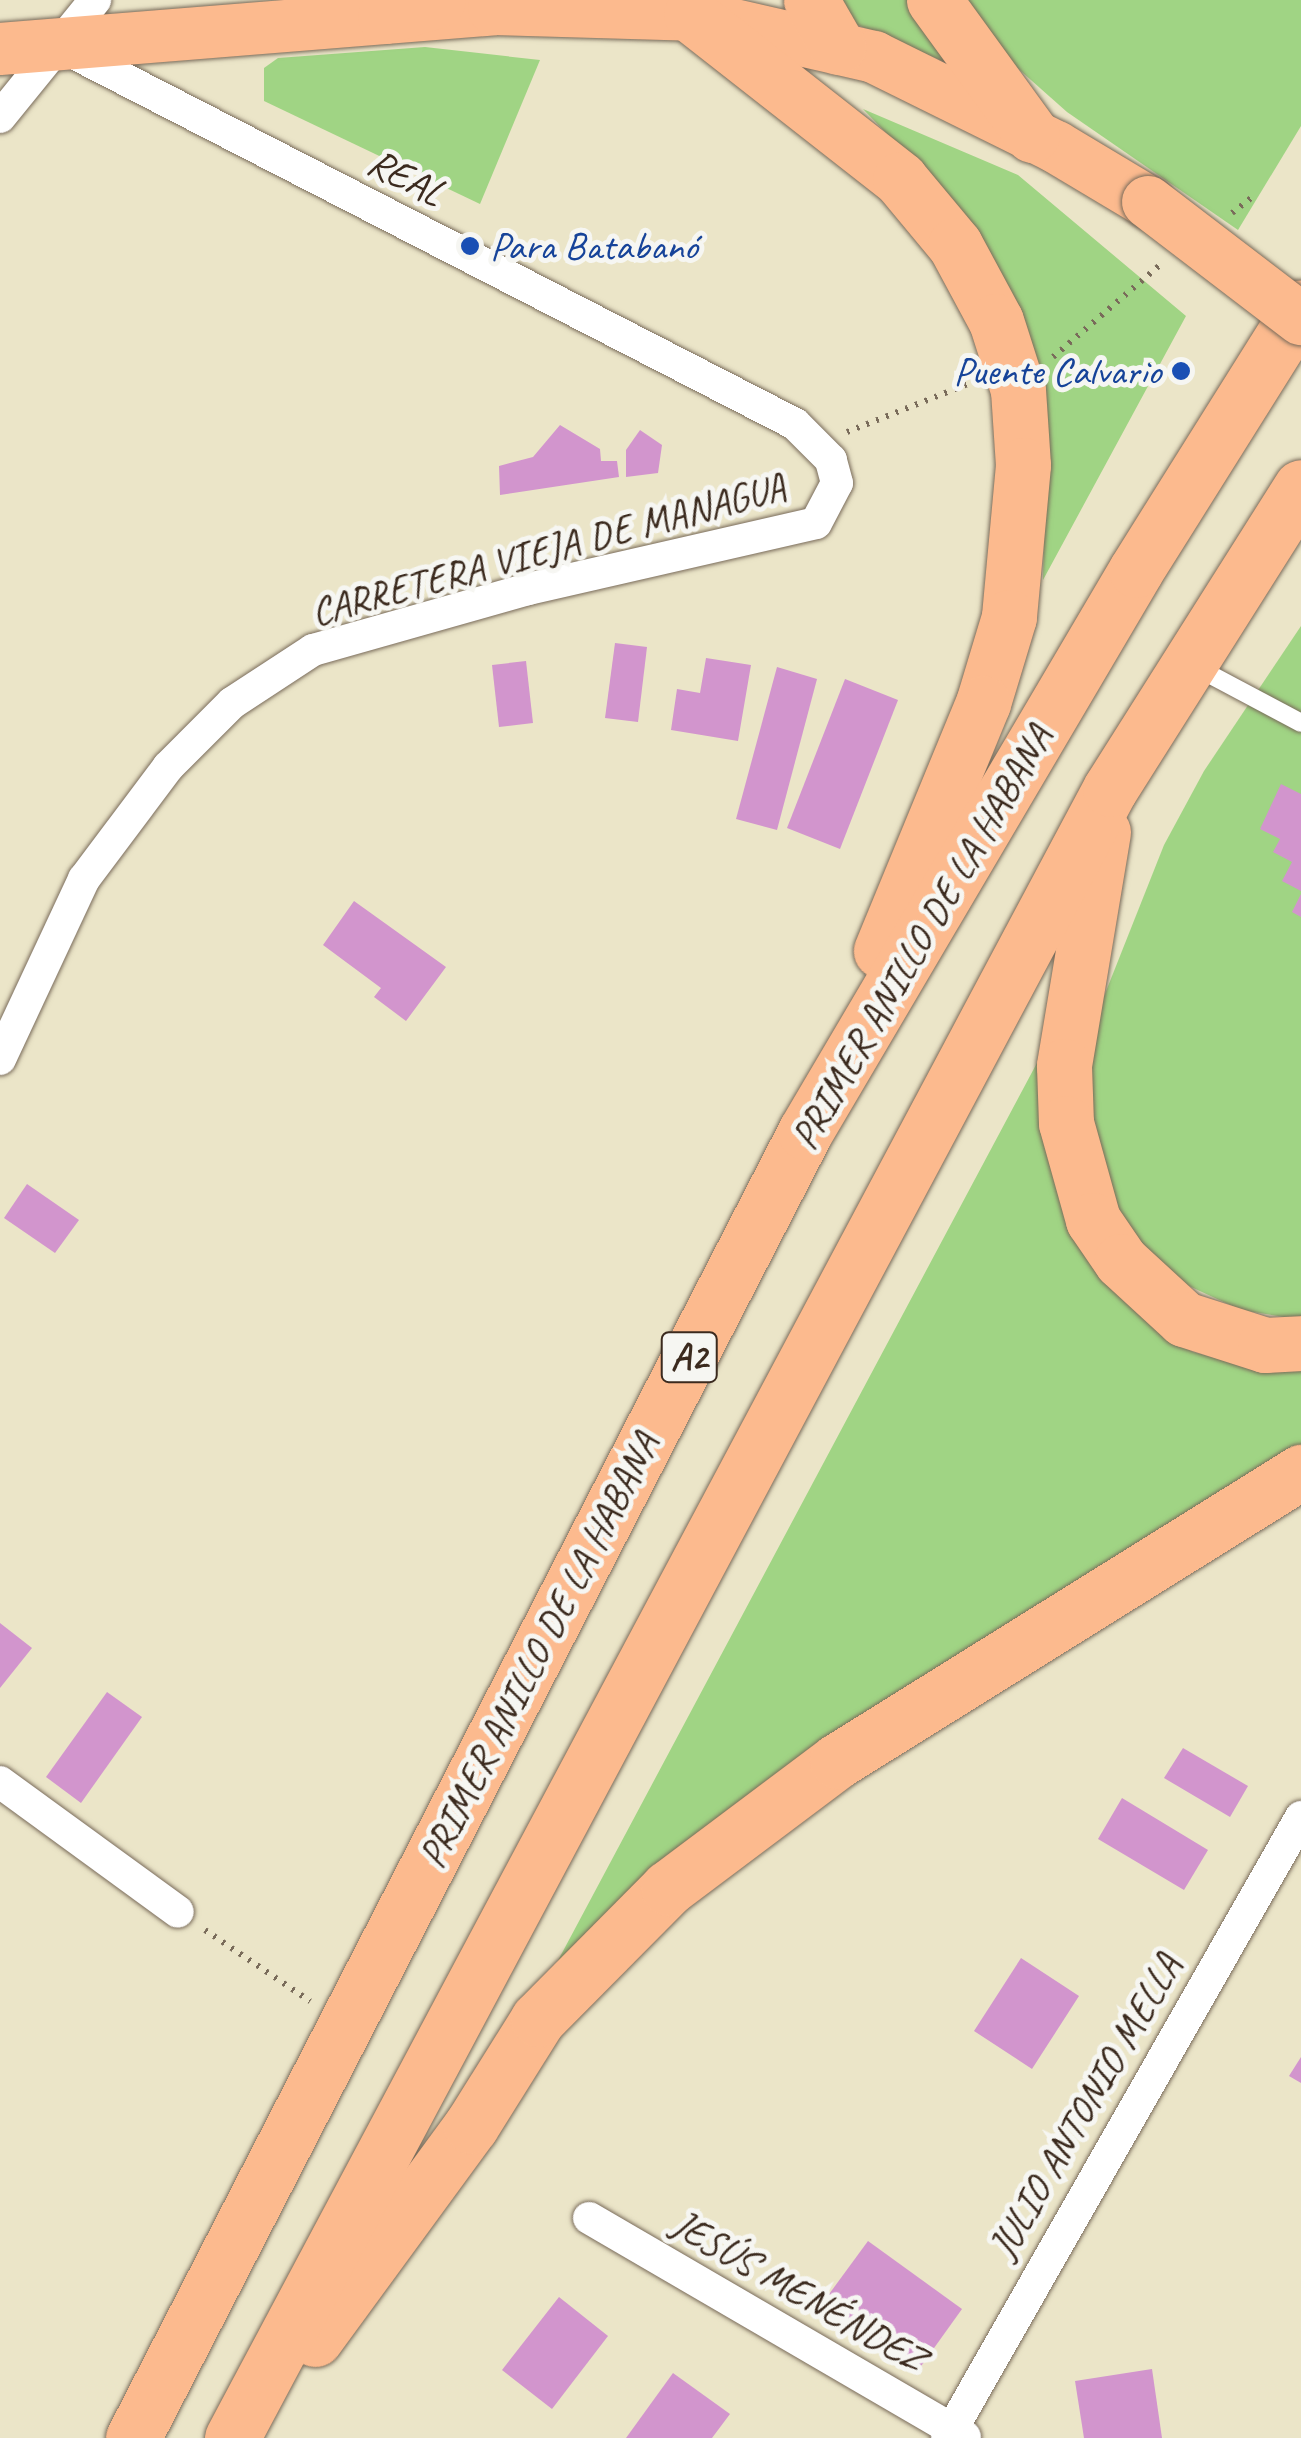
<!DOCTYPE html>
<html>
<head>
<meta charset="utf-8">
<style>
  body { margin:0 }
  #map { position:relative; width:1301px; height:2438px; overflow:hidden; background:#ebe5c8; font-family:Caveat,sans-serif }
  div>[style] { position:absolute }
  .green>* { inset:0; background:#a0d484 }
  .building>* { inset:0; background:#d295cd }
  .path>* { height:6px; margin-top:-3px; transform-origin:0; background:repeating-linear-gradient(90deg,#796b5a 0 2.5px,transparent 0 10.5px) }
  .roads { filter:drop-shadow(0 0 2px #796b5a) drop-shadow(0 0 2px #796b5a) }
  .lane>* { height:18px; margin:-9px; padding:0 9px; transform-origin:9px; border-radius:9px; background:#fff }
  .street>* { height:32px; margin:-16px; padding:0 16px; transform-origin:16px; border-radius:16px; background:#fff }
  .primary>* { height:52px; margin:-26px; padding:0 26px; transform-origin:26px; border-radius:26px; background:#fcba8e }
  .highway>* { height:55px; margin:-27.5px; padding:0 27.5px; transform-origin:27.5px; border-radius:27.5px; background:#fcba8e }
  .bridges { filter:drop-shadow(0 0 2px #796b5a) drop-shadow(0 0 2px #796b5a) }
  .primary-bridge>* { height:52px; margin:-26px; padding:0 26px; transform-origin:26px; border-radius:26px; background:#fcba8e }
  .dots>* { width:28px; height:28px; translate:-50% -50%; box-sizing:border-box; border:5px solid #f6f6f2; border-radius:50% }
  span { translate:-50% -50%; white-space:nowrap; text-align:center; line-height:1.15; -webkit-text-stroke:10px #f6f6f2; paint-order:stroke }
  .shield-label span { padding:2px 8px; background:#f6f6f2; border:2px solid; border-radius:8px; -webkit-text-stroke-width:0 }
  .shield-label { font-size:38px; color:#3b2a1e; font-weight:700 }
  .street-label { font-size:40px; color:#3b2a1e }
  .transit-label { font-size:40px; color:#164399 }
  .left { translate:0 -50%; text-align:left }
  .right { translate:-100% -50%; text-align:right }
</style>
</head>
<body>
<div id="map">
  <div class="green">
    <i style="clip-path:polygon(841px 0,908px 0,952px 65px,853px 23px)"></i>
    <i style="clip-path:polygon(963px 0,1301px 0,1301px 126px,1238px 230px,1067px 112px,995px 48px)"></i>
    <i style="clip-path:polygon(425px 47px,540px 60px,480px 204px,264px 101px,264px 68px,278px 58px)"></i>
    <i style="clip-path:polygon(863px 109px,1018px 175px,1186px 316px,1043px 580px,1046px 446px,955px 204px)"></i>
    <i style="clip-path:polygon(1301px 626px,1301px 1318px,1296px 1319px,1241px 1310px,1189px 1286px,1145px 1251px,1114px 1205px,1084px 1102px,1095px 1019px,1164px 845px,1204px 771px)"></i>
    <i style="clip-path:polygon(1038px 1061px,1113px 1288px,1163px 1335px,1193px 1352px,1265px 1371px,1301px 1370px,1301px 1445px,933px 1672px,554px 1968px)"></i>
  </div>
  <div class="building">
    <i style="clip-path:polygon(560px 425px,600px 449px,601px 461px,617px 461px,619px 477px,500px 495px,499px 466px,533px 457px)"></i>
    <i style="clip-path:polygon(640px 430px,662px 445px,658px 473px,626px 477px,626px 450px)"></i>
    <i style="clip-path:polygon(615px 643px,647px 647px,638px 722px,605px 718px)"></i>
    <i style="clip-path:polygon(706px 658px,751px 665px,738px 741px,671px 730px,677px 689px,700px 693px)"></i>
    <i style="clip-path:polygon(526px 661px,533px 723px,499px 727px,492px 665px)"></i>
    <i style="clip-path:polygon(777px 667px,817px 679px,777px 830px,736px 819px)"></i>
    <i style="clip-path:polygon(845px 679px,898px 700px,840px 849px,787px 828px)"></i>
    <i style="clip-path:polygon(1281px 784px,1301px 794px,1301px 891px,1282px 881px,1292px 862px,1273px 852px,1280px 839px,1260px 829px)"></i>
    <i style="clip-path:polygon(1301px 894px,1301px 917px,1292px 912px)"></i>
    <i style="clip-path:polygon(354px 901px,446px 967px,406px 1021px,374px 997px,381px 988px,323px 945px)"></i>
    <i style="clip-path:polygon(27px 1184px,79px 1220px,55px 1253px,4px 1218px)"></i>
    <i style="clip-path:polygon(0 1623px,32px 1648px,0 1688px)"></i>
    <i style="clip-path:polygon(107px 1692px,142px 1717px,81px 1803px,46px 1777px)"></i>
    <i style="clip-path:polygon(1183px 1748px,1248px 1786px,1230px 1817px,1164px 1778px)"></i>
    <i style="clip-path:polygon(1122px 1798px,1208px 1850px,1184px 1890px,1098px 1839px)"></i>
    <i style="clip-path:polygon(1021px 1958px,1079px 1996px,1032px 2069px,974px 2031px)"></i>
    <i style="clip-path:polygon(1301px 2057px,1301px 2083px,1289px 2076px)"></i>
    <i style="clip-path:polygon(868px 2241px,962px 2309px,919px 2369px,824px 2301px)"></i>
    <i style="clip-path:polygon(559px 2297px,608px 2336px,552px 2409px,502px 2370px)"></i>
    <i style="clip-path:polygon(1152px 2369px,1162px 2438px,1084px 2438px,1075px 2381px)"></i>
    <i style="clip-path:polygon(673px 2373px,730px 2414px,712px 2438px,626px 2438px)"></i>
  </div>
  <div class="path">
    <i style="left:1232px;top:213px;width:24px;rotate:-38deg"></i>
    <i style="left:1053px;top:357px;width:143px;rotate:-40.7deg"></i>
    <i style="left:847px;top:432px;width:132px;rotate:-21.7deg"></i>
    <i style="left:205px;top:1930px;width:127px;rotate:34.1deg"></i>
  </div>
  <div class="roads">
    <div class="lane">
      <i style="left:1194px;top:666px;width:121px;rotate:28deg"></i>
    </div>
    <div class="street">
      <i style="left:0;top:117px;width:151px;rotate:-50.9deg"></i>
      <i style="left:0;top:1059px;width:199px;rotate:-65deg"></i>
      <i style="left:84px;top:879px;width:140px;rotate:-53.1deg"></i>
      <i style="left:168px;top:767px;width:91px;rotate:-45deg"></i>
      <i style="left:232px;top:703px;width:97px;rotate:-33.2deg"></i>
      <i style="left:313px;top:650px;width:223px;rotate:-15.8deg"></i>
      <i style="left:528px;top:589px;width:295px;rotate:-12.9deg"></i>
      <i style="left:816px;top:523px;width:45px;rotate:-62.3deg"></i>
      <i style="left:837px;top:483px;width:24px;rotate:-105deg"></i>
      <i style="left:831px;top:460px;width:51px;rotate:-135deg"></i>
      <i style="left:795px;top:424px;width:824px;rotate:-152.78deg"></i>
      <i style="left:0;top:1782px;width:220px;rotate:36.1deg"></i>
      <i style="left:589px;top:2218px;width:435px;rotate:30.2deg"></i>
      <i style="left:947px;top:2438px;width:715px;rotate:-60.31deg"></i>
    </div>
    <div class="primary">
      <i style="left:0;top:49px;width:496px;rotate:-4.6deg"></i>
      <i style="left:494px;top:9px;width:197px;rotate:1.7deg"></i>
      <i style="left:691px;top:15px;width:188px;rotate:12.9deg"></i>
      <i style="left:874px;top:57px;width:203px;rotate:26.3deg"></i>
      <i style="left:1056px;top:147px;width:107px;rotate:30.9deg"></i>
    </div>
    <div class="highway">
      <i style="left:811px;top:0;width:54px;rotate:60.1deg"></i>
      <i style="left:934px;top:0;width:167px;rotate:54deg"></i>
      <i style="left:691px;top:15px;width:266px;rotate:38.1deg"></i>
      <i style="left:900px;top:179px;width:86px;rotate:50.2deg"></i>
      <i style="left:955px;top:245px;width:86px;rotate:61.7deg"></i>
      <i style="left:996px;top:321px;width:72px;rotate:72.3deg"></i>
      <i style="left:1018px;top:390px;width:75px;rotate:86.2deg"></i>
      <i style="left:1023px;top:465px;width:153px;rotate:95.3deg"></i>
      <i style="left:1009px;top:617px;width:90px;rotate:106.8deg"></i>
      <i style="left:983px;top:703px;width:268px;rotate:112.4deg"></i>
      <i style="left:385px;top:16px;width:55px;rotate:-16.8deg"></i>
      <i style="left:1103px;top:832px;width:237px;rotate:99.5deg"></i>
      <i style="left:1064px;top:1066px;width:57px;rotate:88deg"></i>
      <i style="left:1066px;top:1123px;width:101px;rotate:74.4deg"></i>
      <i style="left:1093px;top:1220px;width:50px;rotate:55.7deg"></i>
      <i style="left:1121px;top:1261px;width:86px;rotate:42.6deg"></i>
      <i style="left:1184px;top:1319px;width:85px;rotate:17.8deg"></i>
      <i style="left:1265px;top:1345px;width:36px;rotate:-3deg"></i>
      <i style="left:315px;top:2339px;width:264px;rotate:-53.8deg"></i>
      <i style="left:471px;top:2126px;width:126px;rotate:-57.9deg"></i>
      <i style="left:538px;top:2019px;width:185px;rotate:-45.2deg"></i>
      <i style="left:668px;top:1888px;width:211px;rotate:-36.9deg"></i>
      <i style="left:837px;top:1761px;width:547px;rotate:-31.92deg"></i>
      <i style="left:133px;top:2438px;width:1469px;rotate:-62.77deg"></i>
      <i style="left:805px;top:1132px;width:652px;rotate:-59.5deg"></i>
      <i style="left:1136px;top:570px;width:310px;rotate:-57.9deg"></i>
      <i style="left:232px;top:2438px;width:1868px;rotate:-61.97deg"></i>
      <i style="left:1110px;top:789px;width:357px;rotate:-57.7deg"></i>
    </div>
  </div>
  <div class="bridges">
    <div class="primary-bridge">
      <i style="left:1148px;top:202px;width:193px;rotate:37.4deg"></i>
    </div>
  </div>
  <div class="dots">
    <i style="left:470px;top:246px;background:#1a4fb4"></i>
    <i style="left:1181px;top:371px;background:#1a4fb4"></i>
  </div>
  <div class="shield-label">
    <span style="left:689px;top:1357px">A2</span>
  </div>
  <div class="street-label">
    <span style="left:406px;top:177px;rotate:27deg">REAL</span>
    <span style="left:548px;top:549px;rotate:-15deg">CARRETERA VIEJA DE MANAGUA</span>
    <span style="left:921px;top:937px;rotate:-60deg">PRIMER ANILLO DE LA HABANA</span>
    <span style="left:538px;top:1650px;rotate:-63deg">PRIMER ANILLO DE LA HABANA</span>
    <span style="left:1085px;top:2106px;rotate:-60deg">JULIO ANTONIO MELLA</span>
    <span style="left:799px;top:2291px;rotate:30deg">JESÚS MENÉNDEZ</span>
  </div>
  <div class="transit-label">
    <span class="left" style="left:490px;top:246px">Para Batabanó</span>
    <span class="right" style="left:1161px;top:371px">Puente Calvario</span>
  </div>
</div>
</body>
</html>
